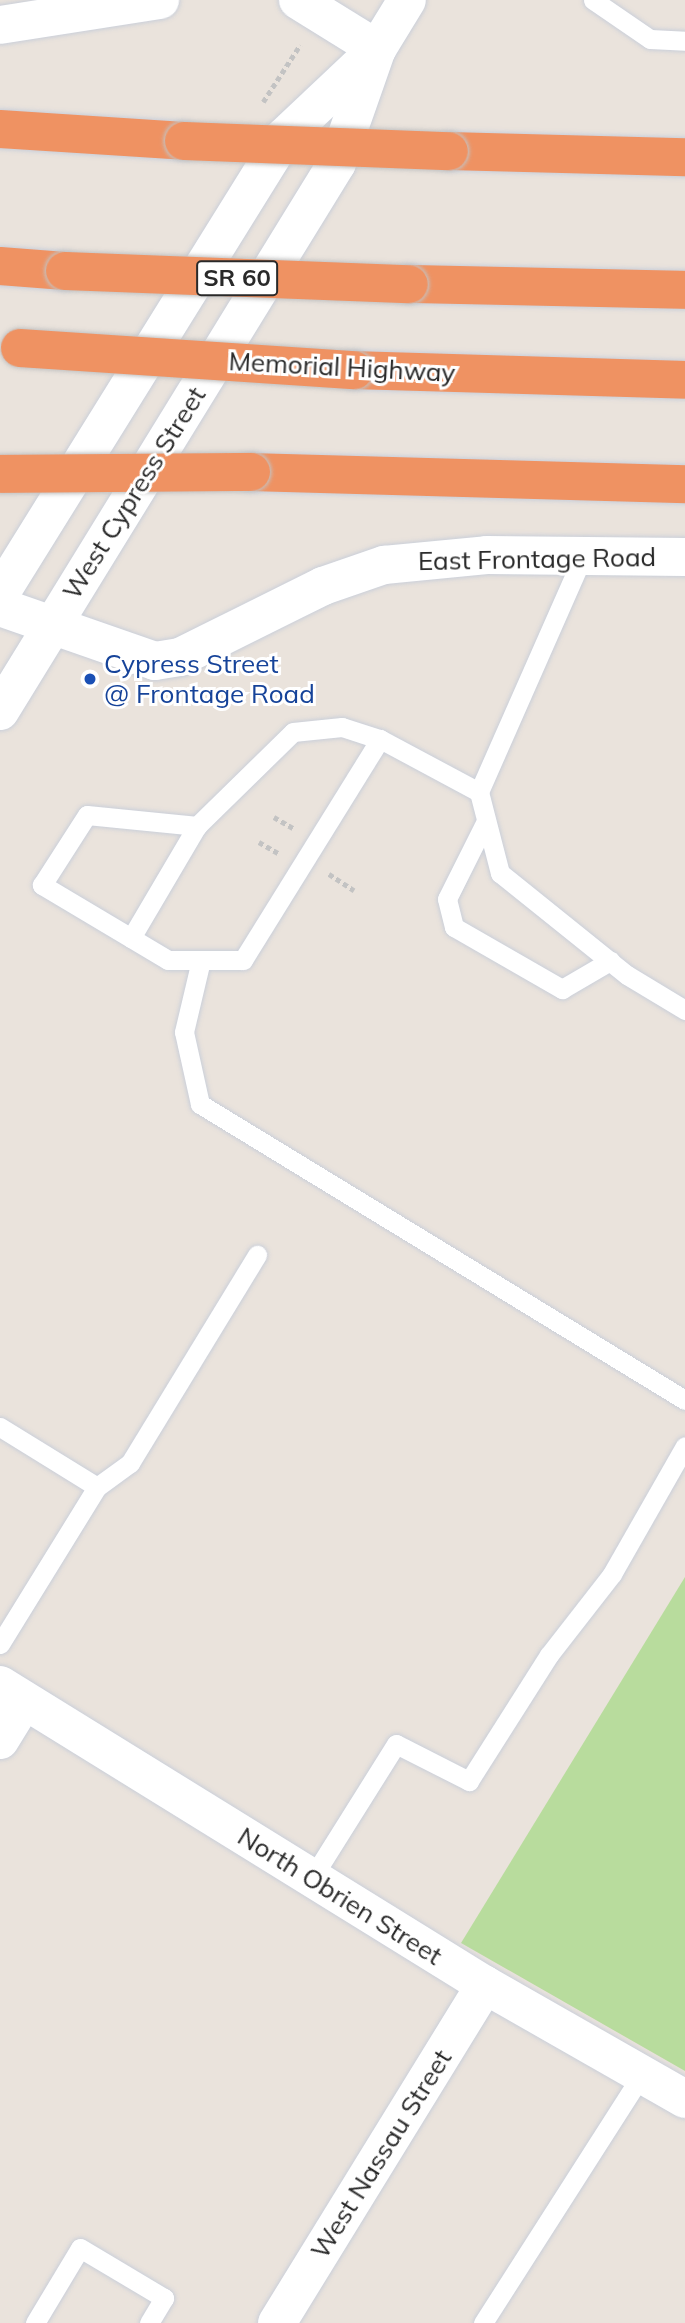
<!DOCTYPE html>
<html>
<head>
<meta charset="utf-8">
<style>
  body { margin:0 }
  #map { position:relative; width:685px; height:2323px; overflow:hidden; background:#eae3dc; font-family:Mulish,sans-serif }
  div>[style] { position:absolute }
  .green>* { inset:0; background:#b8dc9d }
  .path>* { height:4.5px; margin-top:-2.25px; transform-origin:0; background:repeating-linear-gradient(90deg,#c3c3c3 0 5px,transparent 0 8.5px) }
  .roads { filter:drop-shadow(0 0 2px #cacfd9) drop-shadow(0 0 2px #cacfd9) }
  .service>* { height:19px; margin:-9.5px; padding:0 9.5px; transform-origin:9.5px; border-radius:9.5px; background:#fff }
  .minor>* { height:38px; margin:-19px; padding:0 19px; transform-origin:19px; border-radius:19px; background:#fff }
  .tertiary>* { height:38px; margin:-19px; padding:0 19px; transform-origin:19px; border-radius:19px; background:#fff }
  .motorway>* { height:38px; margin:-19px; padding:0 19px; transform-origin:19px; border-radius:19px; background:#ef9262 }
  .bridges { filter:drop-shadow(0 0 2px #c3c3c3) drop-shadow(0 0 2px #c3c3c3) }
  .motorway-bridge>* { height:38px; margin:-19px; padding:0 19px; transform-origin:19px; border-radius:19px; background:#ef9262 }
  .dots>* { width:19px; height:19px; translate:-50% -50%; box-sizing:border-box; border:4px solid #fff; border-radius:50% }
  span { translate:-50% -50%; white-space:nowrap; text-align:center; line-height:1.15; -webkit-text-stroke:6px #fff; paint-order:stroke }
  .shield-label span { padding:2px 5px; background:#fff; border:2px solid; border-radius:5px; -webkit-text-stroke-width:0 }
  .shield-label { font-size:24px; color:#292929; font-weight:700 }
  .street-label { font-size:26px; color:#292929 }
  .transit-label { font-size:26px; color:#164399 }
  .left { translate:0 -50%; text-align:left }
</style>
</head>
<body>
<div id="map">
  <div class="green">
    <i style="clip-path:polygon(685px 1577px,685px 2071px,461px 1943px)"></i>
  </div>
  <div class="path">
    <i style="left:263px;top:102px;width:68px;rotate:-57deg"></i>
    <i style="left:274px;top:817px;width:22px;rotate:30deg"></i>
    <i style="left:259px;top:842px;width:22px;rotate:30deg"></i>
    <i style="left:329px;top:874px;width:30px;rotate:33deg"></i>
  </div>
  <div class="roads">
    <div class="service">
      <i style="left:593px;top:0;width:69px;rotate:34.4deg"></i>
      <i style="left:650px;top:39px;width:35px;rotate:3deg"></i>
      <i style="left:583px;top:556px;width:258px;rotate:113.8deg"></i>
      <i style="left:479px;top:792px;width:84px;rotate:75.5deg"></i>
      <i style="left:500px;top:873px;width:163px;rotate:38.8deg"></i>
      <i style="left:627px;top:975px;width:68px;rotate:31.1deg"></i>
      <i style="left:380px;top:739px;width:260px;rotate:121.8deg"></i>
      <i style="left:243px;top:960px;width:75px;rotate:180deg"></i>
      <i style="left:168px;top:960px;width:147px;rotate:-149.2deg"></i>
      <i style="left:42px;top:885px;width:83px;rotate:-57.3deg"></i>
      <i style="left:87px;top:815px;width:111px;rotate:5.7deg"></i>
      <i style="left:197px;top:826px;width:134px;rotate:-44.4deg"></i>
      <i style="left:293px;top:732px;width:49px;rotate:-5.8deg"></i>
      <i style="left:342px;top:727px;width:40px;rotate:18deg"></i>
      <i style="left:380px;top:739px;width:112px;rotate:28.2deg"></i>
      <i style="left:486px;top:821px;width:87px;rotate:116.6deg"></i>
      <i style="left:447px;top:899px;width:29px;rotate:76deg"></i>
      <i style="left:454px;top:927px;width:125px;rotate:29.9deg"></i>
      <i style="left:562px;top:989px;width:56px;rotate:-30.3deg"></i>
      <i style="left:131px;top:938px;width:130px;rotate:-59.5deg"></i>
      <i style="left:201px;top:960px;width:74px;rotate:103.3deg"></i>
      <i style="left:184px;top:1032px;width:74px;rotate:77.5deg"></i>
      <i style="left:200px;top:1104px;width:568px;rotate:31.4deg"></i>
      <i style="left:0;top:1427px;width:114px;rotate:31.7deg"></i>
      <i style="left:0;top:1644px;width:185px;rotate:-58.3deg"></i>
      <i style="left:97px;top:1487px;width:41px;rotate:-36deg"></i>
      <i style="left:130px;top:1463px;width:244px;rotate:-58.6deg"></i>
      <i style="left:312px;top:1878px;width:158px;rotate:-57.9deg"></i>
      <i style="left:396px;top:1744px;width:82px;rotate:26.9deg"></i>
      <i style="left:469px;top:1781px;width:149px;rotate:-57.6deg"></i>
      <i style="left:549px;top:1655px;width:103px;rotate:-52.1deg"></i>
      <i style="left:612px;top:1574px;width:147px;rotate:-60.3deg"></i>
      <i style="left:35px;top:2323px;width:87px;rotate:-59deg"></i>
      <i style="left:80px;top:2248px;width:98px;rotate:30.8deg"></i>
      <i style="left:164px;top:2298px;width:29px;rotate:121deg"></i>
      <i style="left:483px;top:2323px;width:295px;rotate:-57.4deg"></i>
    </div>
    <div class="minor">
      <i style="left:0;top:1740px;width:46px;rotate:-58.4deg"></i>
      <i style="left:277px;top:2323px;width:397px;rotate:-58.4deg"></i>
    </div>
    <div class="tertiary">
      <i style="left:298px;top:0;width:93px;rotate:31.8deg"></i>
      <i style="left:0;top:25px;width:162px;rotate:-8.9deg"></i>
      <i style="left:0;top:594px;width:538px;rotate:-58.14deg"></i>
      <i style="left:284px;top:137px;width:120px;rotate:-43.3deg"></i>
      <i style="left:0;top:607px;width:164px;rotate:19.2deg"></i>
      <i style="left:155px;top:661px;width:25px;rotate:-9deg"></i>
      <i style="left:180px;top:657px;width:160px;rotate:-26.4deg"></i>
      <i style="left:323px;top:586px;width:65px;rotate:-19deg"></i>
      <i style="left:384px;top:565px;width:103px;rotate:-5.5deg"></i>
      <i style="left:487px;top:555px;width:198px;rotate:0.6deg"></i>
      <i style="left:0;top:711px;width:643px;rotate:-58.41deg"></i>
      <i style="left:337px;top:163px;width:121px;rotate:-70.7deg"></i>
      <i style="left:377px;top:49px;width:57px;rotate:-58.5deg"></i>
      <i style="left:0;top:1685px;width:570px;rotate:31.74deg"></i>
      <i style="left:485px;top:1985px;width:230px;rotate:29.7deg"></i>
    </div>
    <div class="motorway">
      <i style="left:0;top:129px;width:184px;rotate:3.7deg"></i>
      <i style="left:449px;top:151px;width:236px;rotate:1.5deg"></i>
      <i style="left:0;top:266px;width:65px;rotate:4.4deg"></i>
      <i style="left:409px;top:284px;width:276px;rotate:1.2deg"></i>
      <i style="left:354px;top:370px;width:331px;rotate:1.7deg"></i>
      <i style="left:251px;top:472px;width:434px;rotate:1.6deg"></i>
    </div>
  </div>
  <div class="bridges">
    <div class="motorway-bridge">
      <i style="left:184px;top:141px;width:265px;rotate:2.2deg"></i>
      <i style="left:65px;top:271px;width:344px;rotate:2.2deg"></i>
      <i style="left:20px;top:348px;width:335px;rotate:3.8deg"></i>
      <i style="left:0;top:474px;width:251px;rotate:-0.5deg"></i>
    </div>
  </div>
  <div class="dots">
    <i style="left:90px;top:679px;background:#1a4fb4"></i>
  </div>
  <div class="shield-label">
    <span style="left:237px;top:278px">SR 60</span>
  </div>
  <div class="street-label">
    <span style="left:342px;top:367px;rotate:3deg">Memorial Highway</span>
    <span style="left:134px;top:493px;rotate:-58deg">West Cypress Street</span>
    <span style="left:537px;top:559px;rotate:-1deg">East Frontage Road</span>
    <span style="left:340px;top:1896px;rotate:32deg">North Obrien Street</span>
    <span style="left:381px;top:2154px;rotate:-58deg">West Nassau Street</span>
  </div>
  <div class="transit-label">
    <span class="left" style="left:104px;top:679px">Cypress Street<br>@ Frontage Road</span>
  </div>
</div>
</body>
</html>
